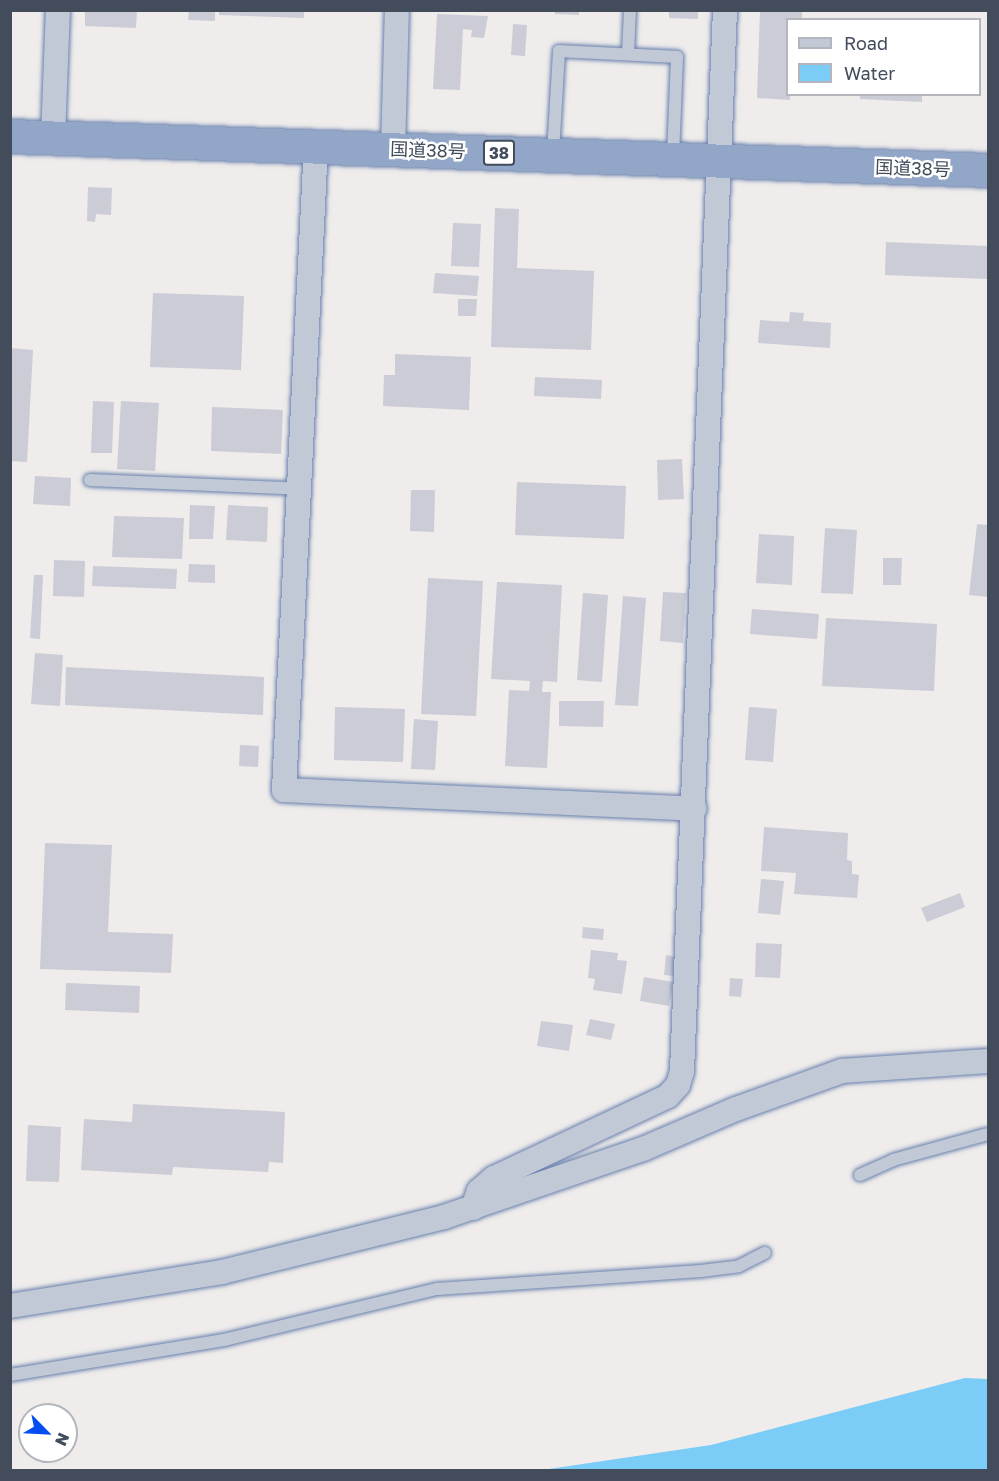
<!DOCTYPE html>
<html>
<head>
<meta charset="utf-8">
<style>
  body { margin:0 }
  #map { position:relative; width:999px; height:1481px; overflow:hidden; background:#efeceb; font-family:"Golos Text","Noto Sans JP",sans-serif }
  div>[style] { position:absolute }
  .water>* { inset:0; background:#7bccf6 }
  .building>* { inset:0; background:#cbccd5 }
  .roads { filter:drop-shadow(0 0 2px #6880ad) drop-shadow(0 0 2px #6880ad) }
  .service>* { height:12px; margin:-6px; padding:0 6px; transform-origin:6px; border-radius:6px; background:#c0c9d5 }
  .minor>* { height:24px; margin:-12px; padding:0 12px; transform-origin:12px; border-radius:12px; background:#c0c9d5 }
  .trunk>* { height:33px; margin:-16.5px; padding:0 16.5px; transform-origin:16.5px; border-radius:16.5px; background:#92a6c8 }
  span { translate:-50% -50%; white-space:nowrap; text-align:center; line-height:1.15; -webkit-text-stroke:5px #fff; paint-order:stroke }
  .shield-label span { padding:2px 4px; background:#fff; border:2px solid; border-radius:4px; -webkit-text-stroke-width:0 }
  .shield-label { font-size:16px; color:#424c5b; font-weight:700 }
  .street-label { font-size:18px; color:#424c5b }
  .frame { position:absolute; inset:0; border:12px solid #424c5b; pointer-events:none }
  .legend { position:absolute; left:786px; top:18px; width:195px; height:78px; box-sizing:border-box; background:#fff; border:2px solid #b3b7bd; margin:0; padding:8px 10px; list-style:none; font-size:18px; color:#424c5b }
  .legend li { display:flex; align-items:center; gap:12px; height:30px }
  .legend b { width:30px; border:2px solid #b3b7bd }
  .north { position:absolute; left:18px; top:1403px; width:60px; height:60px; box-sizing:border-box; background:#fff; border:2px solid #b3b7bd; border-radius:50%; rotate:114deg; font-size:16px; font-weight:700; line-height:24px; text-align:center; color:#424c5b }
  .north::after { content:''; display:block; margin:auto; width:21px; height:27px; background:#044df0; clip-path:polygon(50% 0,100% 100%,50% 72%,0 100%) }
</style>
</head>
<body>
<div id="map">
  <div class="water">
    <i style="clip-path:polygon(965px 1378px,988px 1379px,988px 1470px,542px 1470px,711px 1445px)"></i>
  </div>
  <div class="building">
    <i style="clip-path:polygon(85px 10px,137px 10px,136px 28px,85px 26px)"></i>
    <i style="clip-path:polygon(189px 10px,215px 10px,215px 21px,188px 20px)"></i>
    <i style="clip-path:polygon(219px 10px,304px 10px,304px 18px,219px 15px)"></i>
    <i style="clip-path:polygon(555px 10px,579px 10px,579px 15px,555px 14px)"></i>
    <i style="clip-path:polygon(669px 10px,698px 10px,698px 19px,669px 18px)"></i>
    <i style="clip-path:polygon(760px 10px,802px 10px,802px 20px,788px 20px,790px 100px,757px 98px)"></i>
    <i style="clip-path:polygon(437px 14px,488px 16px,484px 38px,471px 37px,472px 30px,463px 29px,460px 90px,433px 89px)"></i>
    <i style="clip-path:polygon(513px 24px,527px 25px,525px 56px,511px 55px)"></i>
    <i style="clip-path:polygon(860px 94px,922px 94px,922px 102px,860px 99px)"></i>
    <i style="clip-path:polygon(88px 187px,112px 188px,111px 215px,96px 214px,95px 222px,87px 221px)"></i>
    <i style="clip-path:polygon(495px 208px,519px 209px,517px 268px,594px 271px,591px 350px,491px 347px)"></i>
    <i style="clip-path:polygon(453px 223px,481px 224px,479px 267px,451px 266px)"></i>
    <i style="clip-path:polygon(886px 242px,988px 246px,987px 279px,885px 275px)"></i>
    <i style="clip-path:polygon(435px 273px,479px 276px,477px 296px,433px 293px)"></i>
    <i style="clip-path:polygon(153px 293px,244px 296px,241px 370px,150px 367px)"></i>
    <i style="clip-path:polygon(458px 299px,477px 299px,476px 316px,458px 316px)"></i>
    <i style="clip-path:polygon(790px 312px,804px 313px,803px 321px,831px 323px,830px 348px,758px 343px,760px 320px,789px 322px)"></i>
    <i style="clip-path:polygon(10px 348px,33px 350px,27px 462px,10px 461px)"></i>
    <i style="clip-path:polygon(395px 354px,471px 357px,469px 410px,383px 406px,384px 375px,395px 375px)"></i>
    <i style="clip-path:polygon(535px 377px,602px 380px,601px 399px,534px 396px)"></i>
    <i style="clip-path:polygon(93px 401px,114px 402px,112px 453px,91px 453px)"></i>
    <i style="clip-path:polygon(121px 401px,159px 403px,155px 471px,117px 469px)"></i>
    <i style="clip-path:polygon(212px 407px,283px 410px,281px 454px,211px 451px)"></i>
    <i style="clip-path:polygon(682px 459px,684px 499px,658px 500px,657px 460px)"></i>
    <i style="clip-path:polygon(35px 476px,71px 478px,70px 506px,33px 504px)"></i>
    <i style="clip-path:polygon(517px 482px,626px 486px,624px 539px,515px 535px)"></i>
    <i style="clip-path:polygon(411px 490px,435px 490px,434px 532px,410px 531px)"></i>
    <i style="clip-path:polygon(190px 505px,215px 506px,213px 539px,189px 539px)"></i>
    <i style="clip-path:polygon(228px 505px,268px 507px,267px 542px,226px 540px)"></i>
    <i style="clip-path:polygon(114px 516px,184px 518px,182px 559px,112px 557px)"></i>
    <i style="clip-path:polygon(977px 524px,988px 525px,988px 597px,969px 595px)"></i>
    <i style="clip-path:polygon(825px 528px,857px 530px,853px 594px,821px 593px)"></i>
    <i style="clip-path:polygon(759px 534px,794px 536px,792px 585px,756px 583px)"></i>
    <i style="clip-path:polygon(883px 558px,902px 558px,901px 585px,883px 585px)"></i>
    <i style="clip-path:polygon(54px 560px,85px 561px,84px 597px,53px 596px)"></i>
    <i style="clip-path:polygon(189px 564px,215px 565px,215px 583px,188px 582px)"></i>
    <i style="clip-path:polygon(93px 566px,177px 569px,176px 589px,92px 586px)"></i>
    <i style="clip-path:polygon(34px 575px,43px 575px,40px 639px,30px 638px)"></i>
    <i style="clip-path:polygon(428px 578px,483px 581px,476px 716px,421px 714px)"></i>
    <i style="clip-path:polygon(497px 582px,562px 585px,557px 682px,543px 681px,542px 692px,551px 692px,547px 768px,505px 766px,509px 690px,529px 691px,530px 681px,491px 679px)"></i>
    <i style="clip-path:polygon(663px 592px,686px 593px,683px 643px,660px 641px)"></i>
    <i style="clip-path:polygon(583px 593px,608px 595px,602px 682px,577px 680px)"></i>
    <i style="clip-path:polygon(623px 596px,646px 598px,638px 706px,615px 705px)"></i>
    <i style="clip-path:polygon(752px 609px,819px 614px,817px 639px,750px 634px)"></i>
    <i style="clip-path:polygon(826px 618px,937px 624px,934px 691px,822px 686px)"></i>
    <i style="clip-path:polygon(35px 653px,63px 655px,60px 706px,31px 704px)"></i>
    <i style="clip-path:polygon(66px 667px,264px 677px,263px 715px,65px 705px)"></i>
    <i style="clip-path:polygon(559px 701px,604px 701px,603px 727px,559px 726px)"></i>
    <i style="clip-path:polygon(335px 707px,405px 709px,403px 762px,334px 760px)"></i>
    <i style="clip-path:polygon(749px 707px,777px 709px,773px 762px,745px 760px)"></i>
    <i style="clip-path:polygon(414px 719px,438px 721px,435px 770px,411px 769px)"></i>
    <i style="clip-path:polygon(240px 745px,259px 746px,258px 767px,239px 766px)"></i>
    <i style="clip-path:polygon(764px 827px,848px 833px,847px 860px,852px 861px,852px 874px,859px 875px,857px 898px,794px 894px,796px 873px,761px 871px)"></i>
    <i style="clip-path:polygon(45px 843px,112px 845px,108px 932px,173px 934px,171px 973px,40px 969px)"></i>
    <i style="clip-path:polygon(761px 879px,784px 881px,780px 915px,758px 913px)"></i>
    <i style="clip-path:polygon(960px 893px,965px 907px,927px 922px,921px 908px)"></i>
    <i style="clip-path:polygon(583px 927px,604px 929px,603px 940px,582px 938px)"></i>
    <i style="clip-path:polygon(756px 943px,782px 944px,780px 978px,755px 977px)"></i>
    <i style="clip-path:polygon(591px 950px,618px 953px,617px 960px,627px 961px,622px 994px,593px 990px,595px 979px,588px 978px)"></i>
    <i style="clip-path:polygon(666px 955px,676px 957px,673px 976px,664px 975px)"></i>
    <i style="clip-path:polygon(644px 977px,673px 982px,669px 1006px,640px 1001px)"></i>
    <i style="clip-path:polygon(730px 978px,743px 979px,741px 997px,729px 996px)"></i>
    <i style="clip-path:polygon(66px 983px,140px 986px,139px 1013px,65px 1010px)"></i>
    <i style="clip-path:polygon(590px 1019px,615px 1024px,611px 1040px,586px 1035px)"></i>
    <i style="clip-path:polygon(541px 1021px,573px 1025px,569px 1051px,537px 1046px)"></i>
    <i style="clip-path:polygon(133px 1104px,285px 1112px,283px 1163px,269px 1162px,268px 1172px,173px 1167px,172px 1175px,81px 1170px,84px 1119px,132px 1122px)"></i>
    <i style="clip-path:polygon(28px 1125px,61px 1127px,59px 1182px,26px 1181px)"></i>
  </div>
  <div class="roads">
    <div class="service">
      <i style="left:628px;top:54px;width:44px;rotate:-87.4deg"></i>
      <i style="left:553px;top:153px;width:102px;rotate:-86.6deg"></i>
      <i style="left:559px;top:51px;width:118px;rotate:2.9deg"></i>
      <i style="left:677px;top:57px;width:101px;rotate:92.3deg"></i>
      <i style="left:90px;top:480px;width:211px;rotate:2.4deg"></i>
      <i style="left:860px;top:1175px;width:36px;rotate:-24deg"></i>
      <i style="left:893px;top:1160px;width:98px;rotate:-15.3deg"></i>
      <i style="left:10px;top:1375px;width:217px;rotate:-9.3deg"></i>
      <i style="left:224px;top:1340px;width:219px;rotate:-13.5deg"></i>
      <i style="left:437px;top:1289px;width:265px;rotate:-3.9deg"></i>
      <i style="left:701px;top:1271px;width:38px;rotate:-7deg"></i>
      <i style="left:739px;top:1266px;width:29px;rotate:-27deg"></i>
    </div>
    <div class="minor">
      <i style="left:53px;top:138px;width:128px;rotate:-87.8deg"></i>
      <i style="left:316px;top:145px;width:646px;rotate:92.84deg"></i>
      <i style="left:284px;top:790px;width:411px;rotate:2.6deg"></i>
      <i style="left:393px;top:149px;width:139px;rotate:-88.4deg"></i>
      <i style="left:473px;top:1208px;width:18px;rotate:-71deg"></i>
      <i style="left:479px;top:1191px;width:20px;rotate:-41deg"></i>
      <i style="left:494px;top:1178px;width:192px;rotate:-25.2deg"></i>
      <i style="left:668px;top:1096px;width:15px;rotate:-48deg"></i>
      <i style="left:678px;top:1085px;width:15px;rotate:-74deg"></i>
      <i style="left:682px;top:1071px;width:1062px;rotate:-87.68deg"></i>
      <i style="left:10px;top:1306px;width:215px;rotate:-9.1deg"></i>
      <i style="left:222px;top:1272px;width:229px;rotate:-13.9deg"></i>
      <i style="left:444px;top:1217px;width:210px;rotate:-18.9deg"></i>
      <i style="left:643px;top:1149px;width:101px;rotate:-23.3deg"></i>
      <i style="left:736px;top:1109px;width:113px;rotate:-19.7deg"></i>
      <i style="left:842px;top:1071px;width:146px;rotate:-3.9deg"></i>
    </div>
    <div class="trunk">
      <i style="left:10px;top:136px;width:979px;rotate:1.99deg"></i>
    </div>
  </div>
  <div class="shield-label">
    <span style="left:499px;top:153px">38</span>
  </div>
  <div class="street-label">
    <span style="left:428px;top:150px;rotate:2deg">国道38号</span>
    <span style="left:913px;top:168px;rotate:2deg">国道38号</span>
  </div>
  <div class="frame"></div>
  <ul class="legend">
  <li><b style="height:8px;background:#c0c9d5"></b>Road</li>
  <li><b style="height:16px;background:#7bccf6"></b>Water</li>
  </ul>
  <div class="north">N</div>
</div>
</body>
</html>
